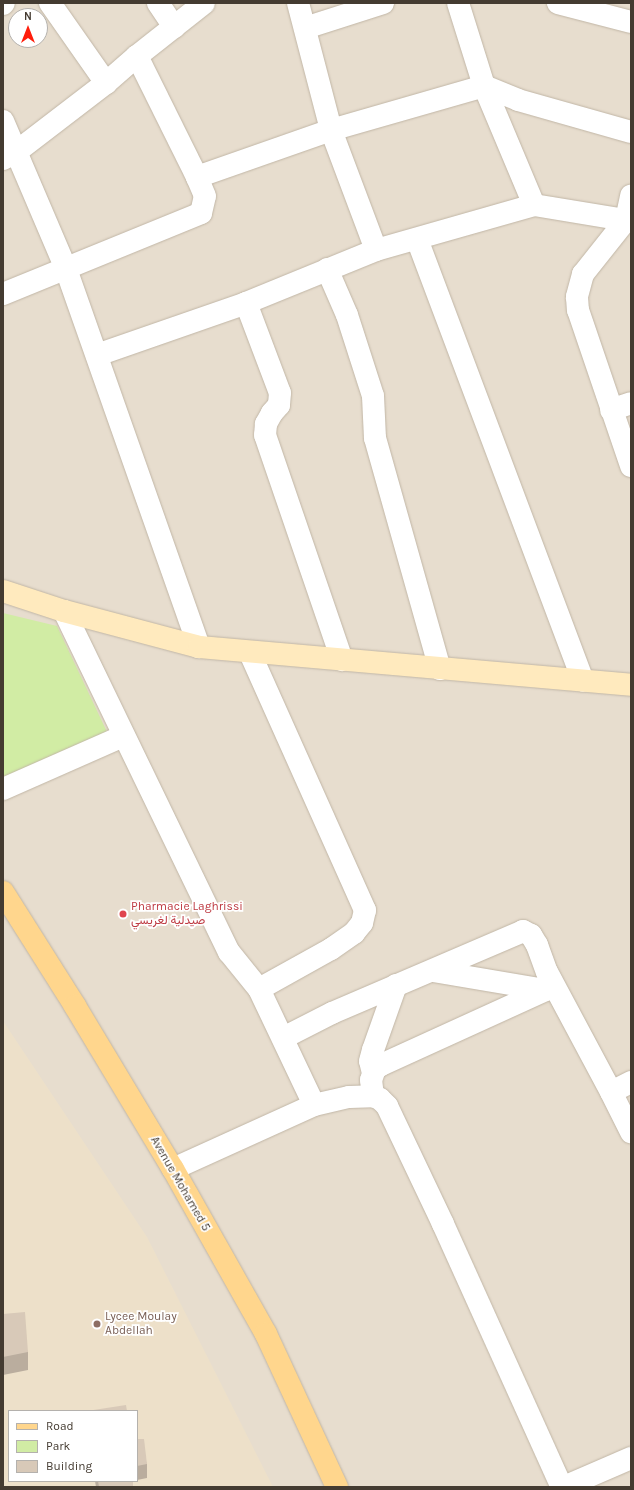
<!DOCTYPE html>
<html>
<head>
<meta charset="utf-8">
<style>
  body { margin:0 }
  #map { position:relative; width:634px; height:1490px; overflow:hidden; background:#f2ece1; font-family:Karla,Vazirmatn,sans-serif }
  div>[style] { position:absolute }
  .residential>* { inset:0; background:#e7ddce }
  .education>* { inset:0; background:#ede0c9 }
  .green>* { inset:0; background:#d1eca4 }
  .roads { filter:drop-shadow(0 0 1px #c1b6a6) drop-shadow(0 0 1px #c1b6a6) }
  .street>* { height:22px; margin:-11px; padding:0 11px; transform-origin:11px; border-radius:11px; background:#fff }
  .secondary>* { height:22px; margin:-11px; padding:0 11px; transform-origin:11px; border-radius:11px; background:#ffeabe }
  .primary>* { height:22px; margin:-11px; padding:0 11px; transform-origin:11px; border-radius:11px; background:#ffd68d }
  .wall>* { inset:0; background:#baad9e }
  .building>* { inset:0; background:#d8c9b8 }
  .dots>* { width:11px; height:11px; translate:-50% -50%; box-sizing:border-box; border:2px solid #fff; border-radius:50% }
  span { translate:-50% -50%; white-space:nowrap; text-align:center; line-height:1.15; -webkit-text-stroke:3.5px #fff; paint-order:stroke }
  .health-label { font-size:12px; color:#be3a42 }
  .left { translate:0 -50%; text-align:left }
  .street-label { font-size:12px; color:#443b31 }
  .education-label { font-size:12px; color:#785e54 }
  .frame { position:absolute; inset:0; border:4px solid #443b31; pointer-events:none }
  .legend { position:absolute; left:8px; top:1410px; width:130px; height:72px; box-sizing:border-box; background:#fff; border:1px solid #b4b1ad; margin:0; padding:5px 7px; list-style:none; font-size:12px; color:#443b31 }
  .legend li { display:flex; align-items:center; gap:8px; height:20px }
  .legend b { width:20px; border:1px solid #b4b1ad }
  .north { position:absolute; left:8px; top:8px; width:40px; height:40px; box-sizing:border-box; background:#fff; border:1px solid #b4b1ad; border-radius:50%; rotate:0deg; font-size:11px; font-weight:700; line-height:16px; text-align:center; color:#443b31 }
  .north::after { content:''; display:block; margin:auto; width:14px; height:18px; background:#ff1d0b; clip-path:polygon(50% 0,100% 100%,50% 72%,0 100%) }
</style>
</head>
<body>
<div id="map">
  <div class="residential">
    <i style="clip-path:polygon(evenodd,3px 3px,631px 3px,631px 1487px,3px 1487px,3px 3px,16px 16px,40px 16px,40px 40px,16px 40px,16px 16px,3px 3px,9px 1411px,137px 1411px,137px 1481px,9px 1481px,9px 1411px)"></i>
  </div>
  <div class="education">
    <i style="clip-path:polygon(evenodd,3px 1021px,147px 1237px,273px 1487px,3px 1487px,3px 1021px,9px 1411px,137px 1411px,137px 1481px,9px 1481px,9px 1411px)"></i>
  </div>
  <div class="green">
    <i style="clip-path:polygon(3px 613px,57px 626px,108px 734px,3px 782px)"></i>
  </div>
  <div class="roads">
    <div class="street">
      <i style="left:50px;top:3px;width:98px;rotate:55deg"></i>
      <i style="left:158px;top:3px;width:29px;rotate:56deg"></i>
      <i style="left:298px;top:3px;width:131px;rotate:75.4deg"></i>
      <i style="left:331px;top:130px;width:128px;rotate:69.4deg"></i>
      <i style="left:458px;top:3px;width:87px;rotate:72.6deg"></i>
      <i style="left:484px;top:86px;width:129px;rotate:67.2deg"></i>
      <i style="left:558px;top:3px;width:75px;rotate:14.6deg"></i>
      <i style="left:3px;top:4px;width:1px;rotate:-45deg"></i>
      <i style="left:305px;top:28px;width:82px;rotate:-17.8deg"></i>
      <i style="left:3px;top:121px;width:161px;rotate:66.9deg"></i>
      <i style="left:66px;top:269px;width:401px;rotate:70.6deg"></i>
      <i style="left:3px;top:159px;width:15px;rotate:-28deg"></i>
      <i style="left:16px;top:152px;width:113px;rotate:-37.5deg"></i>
      <i style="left:106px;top:83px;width:41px;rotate:-41.1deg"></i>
      <i style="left:137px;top:56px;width:85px;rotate:-38.3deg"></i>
      <i style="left:197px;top:177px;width:142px;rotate:-19.3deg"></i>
      <i style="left:331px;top:130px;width:159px;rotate:-16deg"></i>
      <i style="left:484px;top:86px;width:37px;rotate:22deg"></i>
      <i style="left:518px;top:100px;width:117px;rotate:15.8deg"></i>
      <i style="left:631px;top:221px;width:5px;rotate:-169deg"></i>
      <i style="left:626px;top:220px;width:69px;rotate:128.5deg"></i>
      <i style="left:583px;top:274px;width:24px;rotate:105deg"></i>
      <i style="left:577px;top:297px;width:13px;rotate:86deg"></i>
      <i style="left:578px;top:310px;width:165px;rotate:71.2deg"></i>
      <i style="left:417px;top:239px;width:472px;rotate:69.4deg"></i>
      <i style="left:327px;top:269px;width:50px;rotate:66.5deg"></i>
      <i style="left:347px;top:315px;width:85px;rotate:72.2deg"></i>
      <i style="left:373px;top:396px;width:42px;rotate:87.3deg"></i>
      <i style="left:375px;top:438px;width:240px;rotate:74.3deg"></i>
      <i style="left:3px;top:294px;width:214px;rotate:-22.2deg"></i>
      <i style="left:201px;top:213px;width:17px;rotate:-77deg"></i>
      <i style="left:205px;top:196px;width:21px;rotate:-113deg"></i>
      <i style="left:197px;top:177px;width:135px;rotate:-116.4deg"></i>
      <i style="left:246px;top:303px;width:96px;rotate:69.3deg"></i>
      <i style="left:280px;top:393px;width:12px;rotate:95deg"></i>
      <i style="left:279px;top:405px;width:11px;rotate:131deg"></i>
      <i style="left:272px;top:413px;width:13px;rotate:119deg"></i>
      <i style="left:266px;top:424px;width:11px;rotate:95deg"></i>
      <i style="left:265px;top:435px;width:238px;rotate:71.1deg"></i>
      <i style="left:97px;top:355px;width:158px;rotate:-19.2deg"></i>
      <i style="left:246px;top:303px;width:140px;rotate:-22.2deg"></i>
      <i style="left:376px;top:250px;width:164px;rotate:-15.9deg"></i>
      <i style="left:534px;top:205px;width:93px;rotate:9.3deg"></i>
      <i style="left:626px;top:220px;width:25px;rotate:-78deg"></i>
      <i style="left:611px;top:410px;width:21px;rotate:-19deg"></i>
      <i style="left:64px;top:611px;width:379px;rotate:64.2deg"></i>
      <i style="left:229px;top:952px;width:48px;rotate:51deg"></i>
      <i style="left:259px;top:989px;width:128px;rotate:64.6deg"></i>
      <i style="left:250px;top:653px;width:282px;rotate:65.9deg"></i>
      <i style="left:365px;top:910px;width:13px;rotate:103deg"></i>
      <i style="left:362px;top:923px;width:13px;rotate:129deg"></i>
      <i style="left:354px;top:933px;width:28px;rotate:145deg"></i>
      <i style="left:331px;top:949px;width:82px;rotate:150.9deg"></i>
      <i style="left:3px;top:789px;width:131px;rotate:-23.8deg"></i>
      <i style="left:433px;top:971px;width:114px;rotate:9.6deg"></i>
      <i style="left:283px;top:1038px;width:55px;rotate:-27deg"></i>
      <i style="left:332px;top:1013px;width:208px;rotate:-23.2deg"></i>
      <i style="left:523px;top:931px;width:9px;rotate:27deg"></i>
      <i style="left:531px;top:935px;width:12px;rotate:59deg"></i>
      <i style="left:537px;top:945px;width:29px;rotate:70deg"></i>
      <i style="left:547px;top:972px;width:136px;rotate:61.9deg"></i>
      <i style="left:373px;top:1073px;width:12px;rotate:-104deg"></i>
      <i style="left:370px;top:1061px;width:11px;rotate:-75deg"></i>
      <i style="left:373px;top:1050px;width:69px;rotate:-70.5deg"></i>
      <i style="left:631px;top:1082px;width:22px;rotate:153deg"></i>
      <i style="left:611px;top:1092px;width:45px;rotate:63.4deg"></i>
      <i style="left:373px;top:1096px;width:16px;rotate:-97deg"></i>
      <i style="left:371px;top:1080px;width:12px;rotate:-70deg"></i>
      <i style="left:375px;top:1069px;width:7px;rotate:-34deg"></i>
      <i style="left:381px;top:1065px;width:190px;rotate:-24.5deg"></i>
      <i style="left:173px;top:1169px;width:155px;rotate:-24.4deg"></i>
      <i style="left:314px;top:1105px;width:36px;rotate:-13deg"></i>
      <i style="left:349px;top:1097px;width:24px;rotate:-2deg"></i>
      <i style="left:373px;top:1096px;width:8px;rotate:23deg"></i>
      <i style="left:380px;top:1099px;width:10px;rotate:45deg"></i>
      <i style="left:387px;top:1106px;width:131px;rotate:64.6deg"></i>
      <i style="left:443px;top:1224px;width:289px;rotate:65.7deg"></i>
      <i style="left:564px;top:1487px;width:73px;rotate:-23.4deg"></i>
    </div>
    <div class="secondary">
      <i style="left:3px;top:591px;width:64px;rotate:18.2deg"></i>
      <i style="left:64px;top:611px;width:140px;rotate:14.9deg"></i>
      <i style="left:199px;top:647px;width:434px;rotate:5deg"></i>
    </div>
    <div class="primary">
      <i style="left:3px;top:892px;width:135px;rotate:57.7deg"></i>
      <i style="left:75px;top:1006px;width:190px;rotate:59deg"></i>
      <i style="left:173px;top:1169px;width:189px;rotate:60.6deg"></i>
      <i style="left:266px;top:1334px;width:169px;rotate:65.1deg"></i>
    </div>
  </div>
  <div class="wall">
    <i style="clip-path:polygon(3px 1314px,28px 1352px,28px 1370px,3px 1375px)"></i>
    <i style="clip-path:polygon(137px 1439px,147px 1464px,147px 1478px,137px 1480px)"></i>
    <i style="clip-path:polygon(95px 1481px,133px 1481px,133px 1487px,96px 1487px)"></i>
  </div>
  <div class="building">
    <i style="clip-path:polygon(25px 1312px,28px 1352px,3px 1357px,3px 1314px)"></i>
    <i style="clip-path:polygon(126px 1405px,127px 1411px,87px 1411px)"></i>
    <i style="clip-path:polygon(137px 1439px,144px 1439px,147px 1464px,137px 1466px)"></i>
    <i style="clip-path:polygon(98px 1481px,133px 1481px,133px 1487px,99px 1487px)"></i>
  </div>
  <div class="dots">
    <i style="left:123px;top:914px;background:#e0444e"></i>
    <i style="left:97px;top:1324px;background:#8d6e63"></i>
  </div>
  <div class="health-label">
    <span class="left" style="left:131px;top:914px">Pharmacie Laghrissi<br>صيدلية لغريسي</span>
  </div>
  <div class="street-label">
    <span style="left:180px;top:1184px;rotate:60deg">Avenue Mohamed 5</span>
  </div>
  <div class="education-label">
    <span class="left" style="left:105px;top:1324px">Lycee Moulay<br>Abdellah</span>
  </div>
  <div class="frame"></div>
  <ul class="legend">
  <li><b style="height:5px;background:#ffd68d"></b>Road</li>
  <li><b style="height:11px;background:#d1eca4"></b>Park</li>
  <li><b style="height:11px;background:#d8c9b8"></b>Building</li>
  </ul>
  <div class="north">N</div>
</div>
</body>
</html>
